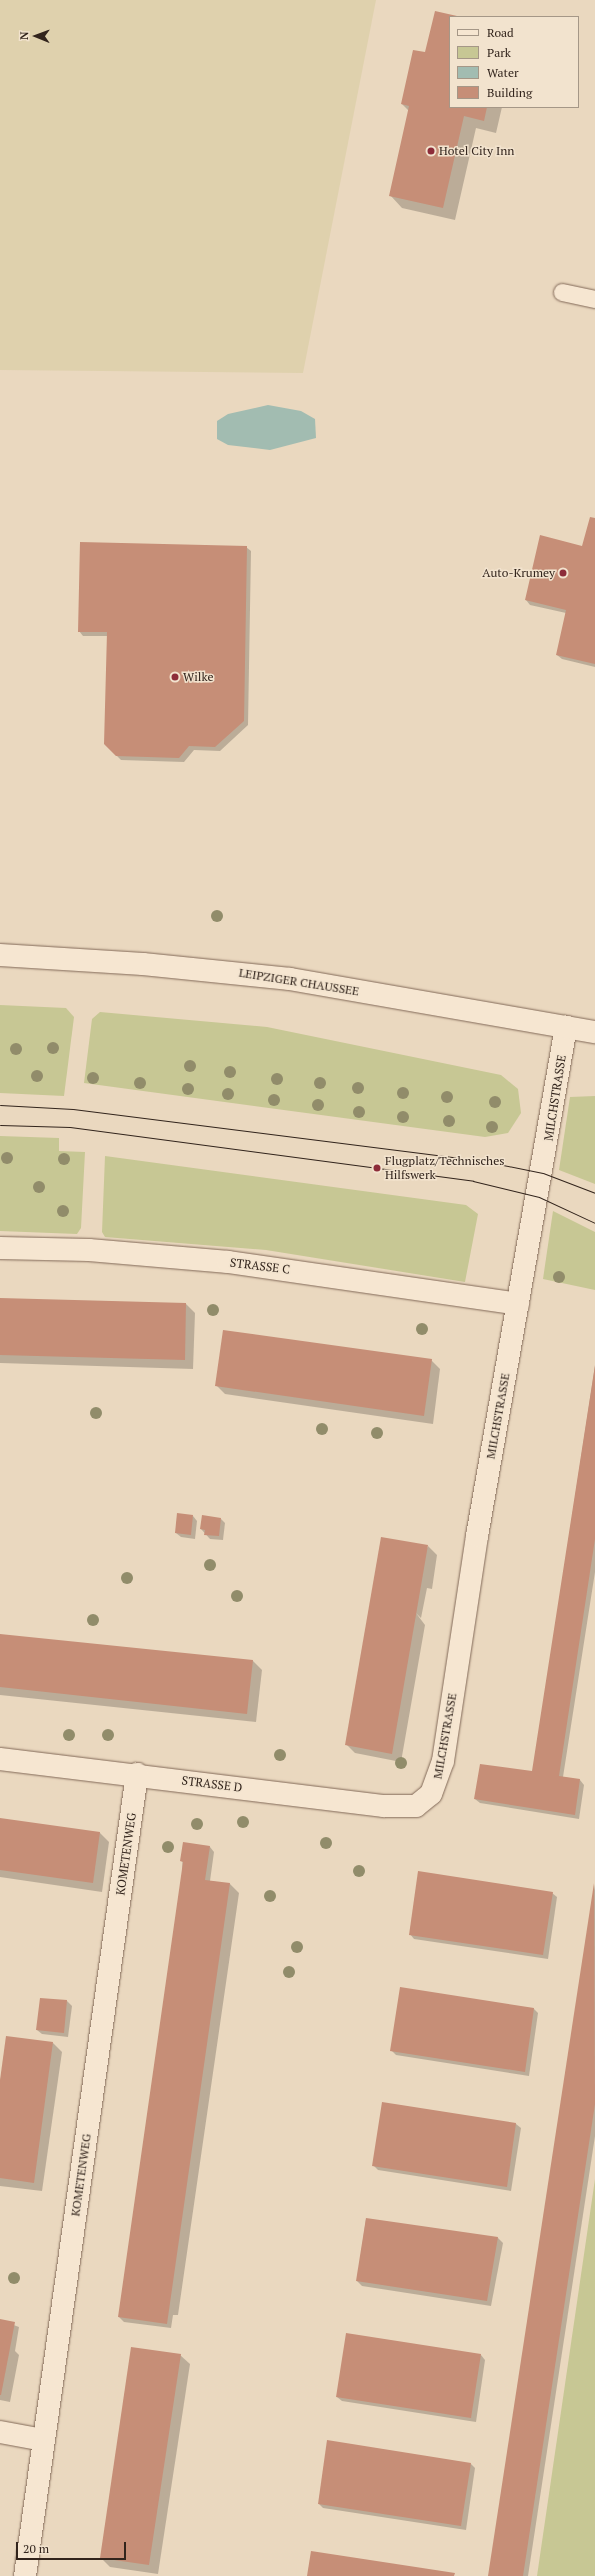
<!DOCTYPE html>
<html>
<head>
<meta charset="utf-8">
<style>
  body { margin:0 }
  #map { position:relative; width:595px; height:2576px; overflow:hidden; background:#ead8bf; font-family:"PT Serif",serif }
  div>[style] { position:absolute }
  .farmland>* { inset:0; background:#dfd1ad }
  .green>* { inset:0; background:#c7c794 }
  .water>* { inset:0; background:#a2bcb1 }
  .shadow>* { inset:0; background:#0003 }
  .building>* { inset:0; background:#c68e77 }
  .roads { filter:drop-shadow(0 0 1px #826958) drop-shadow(0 0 1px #826958) }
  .service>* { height:17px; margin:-8.5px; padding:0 8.5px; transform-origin:8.5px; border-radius:8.5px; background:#f6e6d1 }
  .minor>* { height:22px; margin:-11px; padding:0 11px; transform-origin:11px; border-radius:11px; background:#f6e6d1 }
  .secondary>* { height:22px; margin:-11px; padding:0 11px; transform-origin:11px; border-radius:11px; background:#f6e6d1 }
  .tram>* { height:1px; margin:-0.5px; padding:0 0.5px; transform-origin:0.5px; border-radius:0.5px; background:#32241c }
  .trees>* { width:12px; height:12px; margin:-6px; border-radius:50%; background:#918c6a }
  .dots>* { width:11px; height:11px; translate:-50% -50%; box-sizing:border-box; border:2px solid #f2e3ce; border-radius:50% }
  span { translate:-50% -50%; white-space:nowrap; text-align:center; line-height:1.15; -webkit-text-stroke:3px #f2e3ce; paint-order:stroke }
  .poi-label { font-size:12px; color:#32241c }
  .left { translate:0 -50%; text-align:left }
  .right { translate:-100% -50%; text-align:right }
  .street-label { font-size:12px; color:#32241c }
  .legend { position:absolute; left:449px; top:16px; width:130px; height:92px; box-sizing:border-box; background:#f2e3ce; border:1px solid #a59787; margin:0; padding:5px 7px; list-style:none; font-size:12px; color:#32241c }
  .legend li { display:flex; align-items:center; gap:8px; height:20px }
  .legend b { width:20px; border:1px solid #a59787 }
  .north { position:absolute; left:16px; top:16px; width:40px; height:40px; -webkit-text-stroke:3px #f2e3ce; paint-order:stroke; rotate:271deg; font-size:11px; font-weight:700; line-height:16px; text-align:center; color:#32241c }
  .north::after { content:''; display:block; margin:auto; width:14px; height:18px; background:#32241c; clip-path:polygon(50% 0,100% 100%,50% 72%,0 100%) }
  .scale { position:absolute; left:16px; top:2542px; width:110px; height:18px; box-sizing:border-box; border:2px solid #32241c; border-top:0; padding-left:5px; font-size:12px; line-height:14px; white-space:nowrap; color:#32241c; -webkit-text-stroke:3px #f2e3ce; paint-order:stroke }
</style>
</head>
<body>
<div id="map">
  <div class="farmland">
    <i style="clip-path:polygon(0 0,376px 0,303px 373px,0 370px)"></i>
  </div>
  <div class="green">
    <i style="clip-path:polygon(0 1005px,66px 1008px,74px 1017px,64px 1096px,0 1093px)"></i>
    <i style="clip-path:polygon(100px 1012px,267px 1027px,501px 1075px,518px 1089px,521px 1113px,508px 1133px,485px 1137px,84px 1083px,92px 1019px)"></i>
    <i style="clip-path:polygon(595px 1096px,595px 1184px,559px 1170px,570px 1097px)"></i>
    <i style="clip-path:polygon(0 1136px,59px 1138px,59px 1151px,85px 1152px,81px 1228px,77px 1234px,0 1231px)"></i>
    <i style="clip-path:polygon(105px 1156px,466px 1205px,478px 1214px,465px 1282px,266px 1250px,105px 1237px,102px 1232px)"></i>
    <i style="clip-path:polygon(553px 1211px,595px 1232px,595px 1290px,543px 1279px)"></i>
    <i style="clip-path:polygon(595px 2179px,595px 2576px,537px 2576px)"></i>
  </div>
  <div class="water">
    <i style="clip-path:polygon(268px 405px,301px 411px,315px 419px,316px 438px,270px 450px,228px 445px,217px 439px,217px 421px,228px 414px)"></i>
  </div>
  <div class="shadow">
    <i style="clip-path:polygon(436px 12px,455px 17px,450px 17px,450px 107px,502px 107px,496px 133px,476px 128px,455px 220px,402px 208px,390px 195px,409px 111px,402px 104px,426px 54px)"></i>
    <i style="clip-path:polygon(595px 519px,595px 667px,562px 659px,557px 655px,566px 613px,530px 605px,526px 600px,583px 547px)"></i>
    <i style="clip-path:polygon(246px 547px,251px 551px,248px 725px,220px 751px,194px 750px,184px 762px,121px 760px,105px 744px,108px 636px,83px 636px,79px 631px)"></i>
    <i style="clip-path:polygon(0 1299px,186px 1304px,195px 1313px,193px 1369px,0 1363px)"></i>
    <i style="clip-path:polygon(431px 1360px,440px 1369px,433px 1424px,225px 1394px,216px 1385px)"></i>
    <i style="clip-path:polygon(595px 1366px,595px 1572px,563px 1777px,580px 1780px,584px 1785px,579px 1819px,480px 1803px,475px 1799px,533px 1773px)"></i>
    <i style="clip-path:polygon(193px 1516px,197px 1521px,195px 1539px,181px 1537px,176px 1533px)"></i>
    <i style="clip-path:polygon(221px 1519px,225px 1523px,223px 1540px,210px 1539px,201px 1529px)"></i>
    <i style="clip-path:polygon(428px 1546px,437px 1555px,432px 1589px,427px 1588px,421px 1618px,416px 1613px,425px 1625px,401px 1762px,355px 1753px,346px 1744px)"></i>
    <i style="clip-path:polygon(0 1636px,253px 1661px,262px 1670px,256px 1722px,0 1695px)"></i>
    <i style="clip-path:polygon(0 1819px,100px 1833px,109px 1842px,102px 1892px,0 1877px)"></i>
    <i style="clip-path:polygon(183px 1844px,210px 1847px,214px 1852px,210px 1881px,230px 1884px,239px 1893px,178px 2315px,173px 2315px,171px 2328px,124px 2322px,119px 2317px,182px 1876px)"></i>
    <i style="clip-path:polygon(595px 1884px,595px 2136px,528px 2576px,489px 2576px)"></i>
    <i style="clip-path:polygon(552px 1893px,557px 1897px,548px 1959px,414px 1939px,410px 1934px)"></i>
    <i style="clip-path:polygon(41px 1999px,67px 2001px,72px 2006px,68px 2037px,42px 2034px,37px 2030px)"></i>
    <i style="clip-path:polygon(534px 2009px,538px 2013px,529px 2076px,396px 2055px,391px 2050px)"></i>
    <i style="clip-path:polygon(53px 2043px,62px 2052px,42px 2191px,0 2186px,0 2087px)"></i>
    <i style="clip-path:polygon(383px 2103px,516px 2124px,521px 2128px,511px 2191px,378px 2170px,373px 2165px)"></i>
    <i style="clip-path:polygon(366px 2219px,498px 2238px,503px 2243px,491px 2306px,362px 2286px,357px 2281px)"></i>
    <i style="clip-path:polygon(0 2320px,19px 2327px,15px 2351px,19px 2355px,10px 2402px,0 2400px)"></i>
    <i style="clip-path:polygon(180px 2355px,190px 2364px,158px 2574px,110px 2567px,101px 2558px)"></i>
    <i style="clip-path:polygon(481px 2355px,485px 2360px,476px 2422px,342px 2401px,337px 2397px)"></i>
    <i style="clip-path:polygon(471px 2464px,475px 2468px,466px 2530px,323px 2508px,319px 2504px)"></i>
  </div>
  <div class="building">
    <i style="clip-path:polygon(435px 11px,457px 16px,450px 17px,450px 107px,487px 107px,484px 121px,464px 116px,443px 208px,389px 196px,409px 106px,401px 104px,413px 50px,425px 52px)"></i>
    <i style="clip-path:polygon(590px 517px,595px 518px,595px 664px,556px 655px,566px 610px,525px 600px,540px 535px,582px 546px)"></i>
    <i style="clip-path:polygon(80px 542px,247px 546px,244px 721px,215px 747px,189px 746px,179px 758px,116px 756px,104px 744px,107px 632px,78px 632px)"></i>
    <i style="clip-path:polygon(0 1298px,186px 1303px,185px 1360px,0 1355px)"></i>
    <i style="clip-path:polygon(223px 1330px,432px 1359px,424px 1416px,215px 1386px)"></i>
    <i style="clip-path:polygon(595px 1365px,595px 1539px,559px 1776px,580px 1779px,575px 1815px,474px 1799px,480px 1764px,532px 1771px)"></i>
    <i style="clip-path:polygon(177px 1513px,193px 1515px,191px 1535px,175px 1533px)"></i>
    <i style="clip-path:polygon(202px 1515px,221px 1518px,219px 1536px,204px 1535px,205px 1530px,200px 1529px)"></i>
    <i style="clip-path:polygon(381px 1537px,428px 1545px,392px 1754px,345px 1745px)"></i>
    <i style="clip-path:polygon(0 1634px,253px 1660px,247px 1714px,0 1687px)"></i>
    <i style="clip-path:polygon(0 1818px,100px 1832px,93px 1883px,0 1870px)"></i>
    <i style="clip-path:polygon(183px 1842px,210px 1846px,205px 1880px,230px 1883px,167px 2324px,118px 2317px,183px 1862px,180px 1861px)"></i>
    <i style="clip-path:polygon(418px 1871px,553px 1892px,543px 1955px,409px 1935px)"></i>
    <i style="clip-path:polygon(594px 1883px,595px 2104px,523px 2576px,488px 2576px)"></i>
    <i style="clip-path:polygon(400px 1987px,534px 2008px,525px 2072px,390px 2051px)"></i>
    <i style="clip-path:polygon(40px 1998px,67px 2000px,64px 2033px,36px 2030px)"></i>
    <i style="clip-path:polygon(6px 2036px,53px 2042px,34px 2183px,0 2178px,0 2080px)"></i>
    <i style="clip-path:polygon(382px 2102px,516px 2123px,507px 2187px,372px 2166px)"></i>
    <i style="clip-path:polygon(366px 2218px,498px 2237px,487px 2301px,356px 2281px)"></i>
    <i style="clip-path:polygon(0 2319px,15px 2322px,1px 2395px,0 2395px)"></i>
    <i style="clip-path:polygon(346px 2333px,481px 2354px,471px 2418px,336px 2397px)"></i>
    <i style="clip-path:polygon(131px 2347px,181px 2354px,149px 2565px,100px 2558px)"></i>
    <i style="clip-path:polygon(327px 2440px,471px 2463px,461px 2526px,318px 2504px)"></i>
    <i style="clip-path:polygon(311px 2551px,455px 2573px,454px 2576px,307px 2576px)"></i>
  </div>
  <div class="roads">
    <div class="service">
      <i style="left:562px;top:292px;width:34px;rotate:12deg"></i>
    </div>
    <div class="minor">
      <i style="left:0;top:1248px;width:89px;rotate:1.3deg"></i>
      <i style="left:89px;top:1250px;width:140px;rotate:4.9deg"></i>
      <i style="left:228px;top:1262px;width:293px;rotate:8.2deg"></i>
      <i style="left:0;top:1759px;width:387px;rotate:7deg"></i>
      <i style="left:384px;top:1806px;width:32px"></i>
      <i style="left:416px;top:1806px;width:19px;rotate:-39deg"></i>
      <i style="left:431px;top:1794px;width:35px;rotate:-70deg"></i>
      <i style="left:443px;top:1761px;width:228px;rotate:-81.4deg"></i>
      <i style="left:477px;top:1536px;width:517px;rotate:-80.08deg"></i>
      <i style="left:0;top:2432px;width:44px;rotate:10.5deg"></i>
      <i style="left:25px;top:2576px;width:810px;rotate:-82.05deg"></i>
    </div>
    <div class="secondary">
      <i style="left:0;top:955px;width:143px;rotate:3.6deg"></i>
      <i style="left:143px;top:964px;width:148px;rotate:5.8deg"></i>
      <i style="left:290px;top:979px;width:310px;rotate:9.9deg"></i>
    </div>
  </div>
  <div class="tram">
    <i style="left:0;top:1105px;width:73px;rotate:3.1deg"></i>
    <i style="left:73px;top:1109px;width:408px;rotate:7.2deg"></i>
    <i style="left:478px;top:1160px;width:66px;rotate:11.3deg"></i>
    <i style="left:543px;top:1173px;width:56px;rotate:21deg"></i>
    <i style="left:0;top:1125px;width:70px;rotate:1.6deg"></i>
    <i style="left:70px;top:1127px;width:407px;rotate:7.6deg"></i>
    <i style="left:473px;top:1181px;width:68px;rotate:13.6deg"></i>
    <i style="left:539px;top:1197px;width:62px;rotate:24.9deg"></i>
  </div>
  <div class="trees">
    <i style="left:217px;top:916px"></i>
    <i style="left:53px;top:1048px"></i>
    <i style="left:16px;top:1049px"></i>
    <i style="left:190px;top:1066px"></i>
    <i style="left:230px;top:1072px"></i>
    <i style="left:37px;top:1076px"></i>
    <i style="left:93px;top:1078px"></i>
    <i style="left:277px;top:1079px"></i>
    <i style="left:140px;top:1083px"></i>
    <i style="left:320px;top:1083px"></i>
    <i style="left:358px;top:1088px"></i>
    <i style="left:188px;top:1089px"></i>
    <i style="left:403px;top:1093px"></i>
    <i style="left:228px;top:1094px"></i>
    <i style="left:447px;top:1097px"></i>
    <i style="left:274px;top:1100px"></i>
    <i style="left:495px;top:1102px"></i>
    <i style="left:318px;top:1105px"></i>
    <i style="left:359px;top:1112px"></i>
    <i style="left:403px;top:1117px"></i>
    <i style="left:449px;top:1121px"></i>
    <i style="left:492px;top:1127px"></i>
    <i style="left:7px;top:1158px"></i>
    <i style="left:64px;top:1159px"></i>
    <i style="left:39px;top:1187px"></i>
    <i style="left:63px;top:1211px"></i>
    <i style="left:559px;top:1277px"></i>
    <i style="left:213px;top:1310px"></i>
    <i style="left:422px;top:1329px"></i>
    <i style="left:96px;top:1413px"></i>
    <i style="left:322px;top:1429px"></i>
    <i style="left:377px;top:1433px"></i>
    <i style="left:210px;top:1565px"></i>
    <i style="left:127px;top:1578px"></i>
    <i style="left:237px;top:1596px"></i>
    <i style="left:93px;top:1620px"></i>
    <i style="left:69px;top:1735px"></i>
    <i style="left:108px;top:1735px"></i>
    <i style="left:280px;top:1755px"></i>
    <i style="left:401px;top:1763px"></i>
    <i style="left:243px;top:1822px"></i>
    <i style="left:197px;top:1824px"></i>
    <i style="left:326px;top:1843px"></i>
    <i style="left:168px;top:1847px"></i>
    <i style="left:359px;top:1871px"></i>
    <i style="left:270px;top:1896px"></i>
    <i style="left:297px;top:1947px"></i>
    <i style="left:289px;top:1972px"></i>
    <i style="left:14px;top:2278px"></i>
  </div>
  <div class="dots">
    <i style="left:431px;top:151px;background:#8d2c39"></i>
    <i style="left:563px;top:573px;background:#8d2c39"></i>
    <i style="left:175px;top:677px;background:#8d2c39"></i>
    <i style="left:377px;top:1168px;background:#8d2c39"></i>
  </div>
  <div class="poi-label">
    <span class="left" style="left:439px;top:151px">Hotel City Inn</span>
    <span class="right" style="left:555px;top:573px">Auto-Krumey</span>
    <span class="left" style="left:183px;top:677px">Wilke</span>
    <span class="left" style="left:385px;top:1168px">Flugplatz/Technisches<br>Hilfswerk</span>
  </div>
  <div class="street-label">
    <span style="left:299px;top:982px;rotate:9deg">LEIPZIGER CHAUSSEE</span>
    <span style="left:555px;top:1098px;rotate:-81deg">MILCHSTRASSE</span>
    <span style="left:260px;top:1266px;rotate:7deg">STRASSE C</span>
    <span style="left:498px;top:1416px;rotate:-80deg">MILCHSTRASSE</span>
    <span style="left:445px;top:1736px;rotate:-80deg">MILCHSTRASSE</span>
    <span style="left:212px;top:1784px;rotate:7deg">STRASSE D</span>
    <span style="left:126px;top:1854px;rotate:-82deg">KOMETENWEG</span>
    <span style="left:81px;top:2175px;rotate:-82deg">KOMETENWEG</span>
  </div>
  <ul class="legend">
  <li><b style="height:5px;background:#f6e6d1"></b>Road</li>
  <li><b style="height:11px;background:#c7c794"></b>Park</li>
  <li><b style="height:11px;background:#a2bcb1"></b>Water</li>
  <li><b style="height:11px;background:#c68e77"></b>Building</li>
  </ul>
  <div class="north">N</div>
  <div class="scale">20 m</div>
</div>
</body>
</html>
